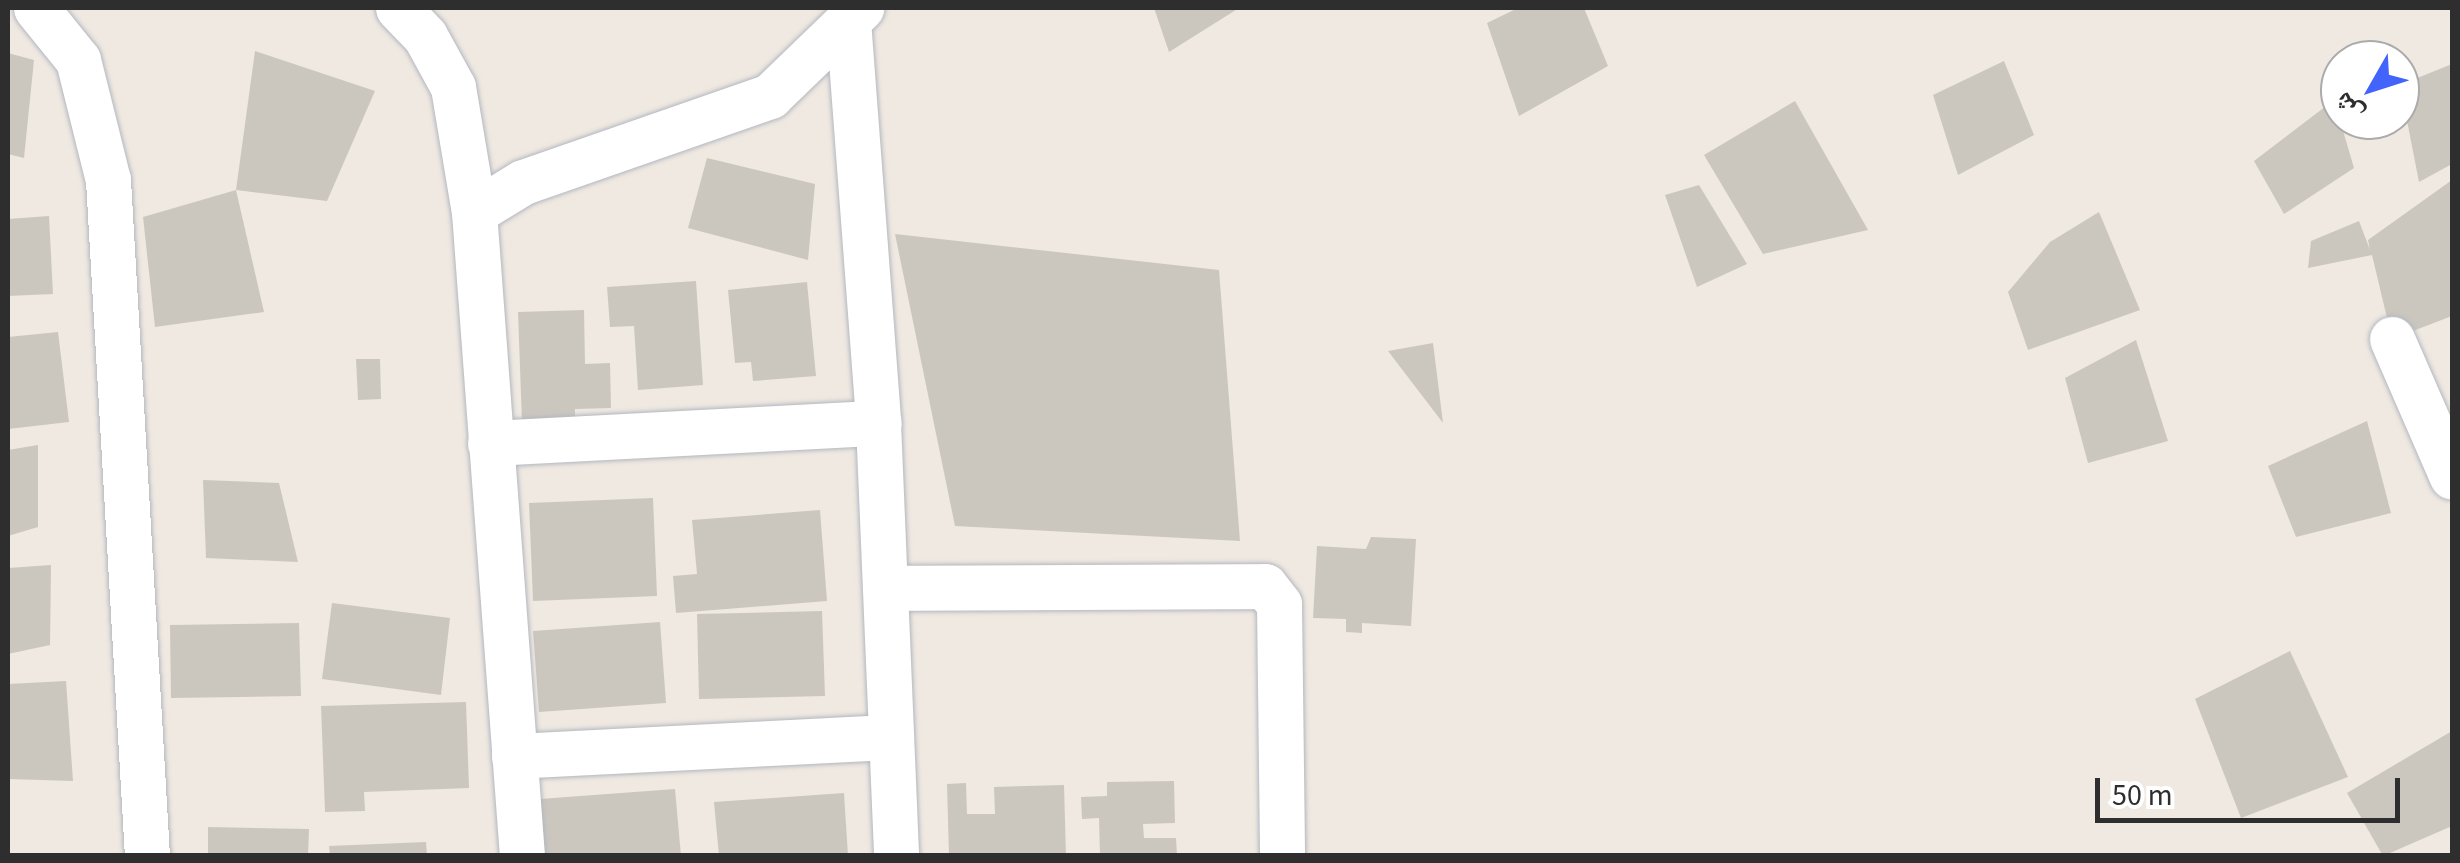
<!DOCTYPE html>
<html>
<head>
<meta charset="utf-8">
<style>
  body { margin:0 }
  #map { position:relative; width:2460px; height:863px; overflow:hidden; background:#efe9e1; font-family:"Source Sans 3","Noto Naskh Arabic",sans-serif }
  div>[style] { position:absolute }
  .building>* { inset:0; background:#cbc7bf }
  .roads { filter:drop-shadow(0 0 2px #b4b7c1) drop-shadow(0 0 2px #b4b7c1) }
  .minor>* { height:45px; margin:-22.5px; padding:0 22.5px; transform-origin:22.5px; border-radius:22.5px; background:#fff }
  span { translate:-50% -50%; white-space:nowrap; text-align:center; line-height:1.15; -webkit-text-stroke:8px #fff; paint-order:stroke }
  .frame { position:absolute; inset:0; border:10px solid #2e2e2e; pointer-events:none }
  .north { position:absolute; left:2320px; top:40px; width:100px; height:100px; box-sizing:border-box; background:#fff; border:2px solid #ababab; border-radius:50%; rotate:231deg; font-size:28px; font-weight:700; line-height:40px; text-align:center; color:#2e2e2e }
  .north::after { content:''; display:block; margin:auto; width:35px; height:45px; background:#4264fb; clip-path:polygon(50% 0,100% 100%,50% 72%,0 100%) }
  .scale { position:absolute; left:2095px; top:778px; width:305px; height:45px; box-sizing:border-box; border:5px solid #2e2e2e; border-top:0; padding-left:12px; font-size:30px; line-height:35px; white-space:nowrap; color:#2e2e2e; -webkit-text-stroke:8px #fff; paint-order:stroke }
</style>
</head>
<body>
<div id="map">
  <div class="building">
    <i style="clip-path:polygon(1154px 8px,1239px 8px,1169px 52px)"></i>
    <i style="clip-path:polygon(1518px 8px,1584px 8px,1608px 66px,1519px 116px,1487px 23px)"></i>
    <i style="clip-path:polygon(255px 51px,375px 91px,327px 201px,236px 190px)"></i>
    <i style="clip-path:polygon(8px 53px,34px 60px,24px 158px,8px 154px)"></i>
    <i style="clip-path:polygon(2004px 61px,2034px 135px,1958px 175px,1933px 95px)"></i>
    <i style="clip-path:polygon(2452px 64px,2452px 164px,2419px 182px,2400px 85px)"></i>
    <i style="clip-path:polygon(2334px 100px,2354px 168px,2284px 214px,2254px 161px)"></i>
    <i style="clip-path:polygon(1795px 101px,1868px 230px,1763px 254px,1704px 155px)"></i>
    <i style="clip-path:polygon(707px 158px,815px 184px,808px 260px,688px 228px)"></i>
    <i style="clip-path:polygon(2452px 180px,2452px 316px,2392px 339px,2372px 255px,2308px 268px,2311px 241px,2359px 221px,2370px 250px,2368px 240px)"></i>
    <i style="clip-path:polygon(1699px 185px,1747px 264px,1697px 287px,1665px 195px)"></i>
    <i style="clip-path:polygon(236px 190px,264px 312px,155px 327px,143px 217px)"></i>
    <i style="clip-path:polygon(2099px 212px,2140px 310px,2028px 350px,2008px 292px,2050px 242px)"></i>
    <i style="clip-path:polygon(49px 216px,53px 294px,8px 296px,8px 219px)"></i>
    <i style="clip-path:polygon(895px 234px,1219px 270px,1240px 541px,955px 526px)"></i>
    <i style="clip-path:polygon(696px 281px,703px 385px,638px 390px,634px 326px,610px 327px,607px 287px)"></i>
    <i style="clip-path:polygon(807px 282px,816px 376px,753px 381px,751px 362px,735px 363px,728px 290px)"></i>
    <i style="clip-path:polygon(584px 310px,585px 364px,610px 363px,611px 408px,575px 409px,575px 421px,522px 423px,518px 312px)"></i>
    <i style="clip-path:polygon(58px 332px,69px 422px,8px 429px,8px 337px)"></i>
    <i style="clip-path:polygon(2136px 340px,2168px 441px,2088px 463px,2065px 378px)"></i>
    <i style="clip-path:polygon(1433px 343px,1443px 423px,1388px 351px)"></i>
    <i style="clip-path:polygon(356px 359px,380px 359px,381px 399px,358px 400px)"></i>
    <i style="clip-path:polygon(2367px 421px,2391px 513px,2296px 537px,2268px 466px)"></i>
    <i style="clip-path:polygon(38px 445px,38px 527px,8px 536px,8px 450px)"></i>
    <i style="clip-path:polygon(203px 480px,279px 483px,298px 562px,206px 558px)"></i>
    <i style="clip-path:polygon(653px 498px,657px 596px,533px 601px,529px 503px)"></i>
    <i style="clip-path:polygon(820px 510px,827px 601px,676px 613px,673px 576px,697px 574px,692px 520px)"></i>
    <i style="clip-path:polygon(1371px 537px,1416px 539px,1411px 626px,1362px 623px,1362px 633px,1346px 632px,1346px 619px,1313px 618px,1317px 546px,1366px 549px)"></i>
    <i style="clip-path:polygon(51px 565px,50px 645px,8px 654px,8px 568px)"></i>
    <i style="clip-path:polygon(332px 603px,450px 618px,441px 695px,322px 679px)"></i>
    <i style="clip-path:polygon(822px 611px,825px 696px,699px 699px,697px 614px)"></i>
    <i style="clip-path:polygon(660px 622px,666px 703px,539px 712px,533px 631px)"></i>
    <i style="clip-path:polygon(299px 623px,301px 696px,171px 698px,170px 625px)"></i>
    <i style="clip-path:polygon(2290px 651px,2348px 777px,2241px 818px,2195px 699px)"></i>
    <i style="clip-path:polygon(66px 681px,73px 781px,8px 779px,8px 684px)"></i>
    <i style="clip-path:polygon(466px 702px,469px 788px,364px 792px,365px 811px,325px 812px,321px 706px)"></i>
    <i style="clip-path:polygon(2452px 731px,2452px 826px,2383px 856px,2347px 793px)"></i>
    <i style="clip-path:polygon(1174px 781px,1175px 823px,1143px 824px,1144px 838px,1176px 838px,1177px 856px,1100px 856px,1099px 818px,1082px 819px,1081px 797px,1107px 796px,1107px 782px)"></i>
    <i style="clip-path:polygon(966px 783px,967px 814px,995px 814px,994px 787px,1064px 785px,1066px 856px,949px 856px,947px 784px)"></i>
    <i style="clip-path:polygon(675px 789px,681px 856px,545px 856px,540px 799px)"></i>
    <i style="clip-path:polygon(844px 793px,848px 856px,719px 856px,714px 802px)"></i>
    <i style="clip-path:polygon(208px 827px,309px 829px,308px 856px,208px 856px)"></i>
    <i style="clip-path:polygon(426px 842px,427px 856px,330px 856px,329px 846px)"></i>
  </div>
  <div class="roads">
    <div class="minor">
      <i style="left:36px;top:8px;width:67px;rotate:51.1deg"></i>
      <i style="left:78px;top:60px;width:124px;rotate:76deg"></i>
      <i style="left:108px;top:180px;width:677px;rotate:86.7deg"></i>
      <i style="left:398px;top:8px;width:39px;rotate:46deg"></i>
      <i style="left:425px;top:36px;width:58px;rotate:61.2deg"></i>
      <i style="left:453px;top:87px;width:127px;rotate:80.5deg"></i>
      <i style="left:474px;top:212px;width:646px;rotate:85.74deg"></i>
      <i style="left:848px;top:20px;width:404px;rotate:85.7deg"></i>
      <i style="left:878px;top:423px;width:433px;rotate:87.6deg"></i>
      <i style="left:474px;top:212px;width:57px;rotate:-31.5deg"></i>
      <i style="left:523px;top:182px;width:262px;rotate:-19.2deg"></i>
      <i style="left:770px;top:96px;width:127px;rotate:-44deg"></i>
      <i style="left:2392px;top:339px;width:150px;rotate:66.5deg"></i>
      <i style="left:490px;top:443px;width:389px;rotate:-3deg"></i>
      <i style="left:885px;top:588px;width:380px;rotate:-0.3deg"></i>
      <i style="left:1265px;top:586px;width:23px;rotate:52deg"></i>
      <i style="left:1279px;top:604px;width:252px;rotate:89.3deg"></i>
      <i style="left:514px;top:756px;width:377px;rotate:-2.9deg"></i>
    </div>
  </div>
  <div class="frame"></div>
  <div class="north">ش</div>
  <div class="scale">50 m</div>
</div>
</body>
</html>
